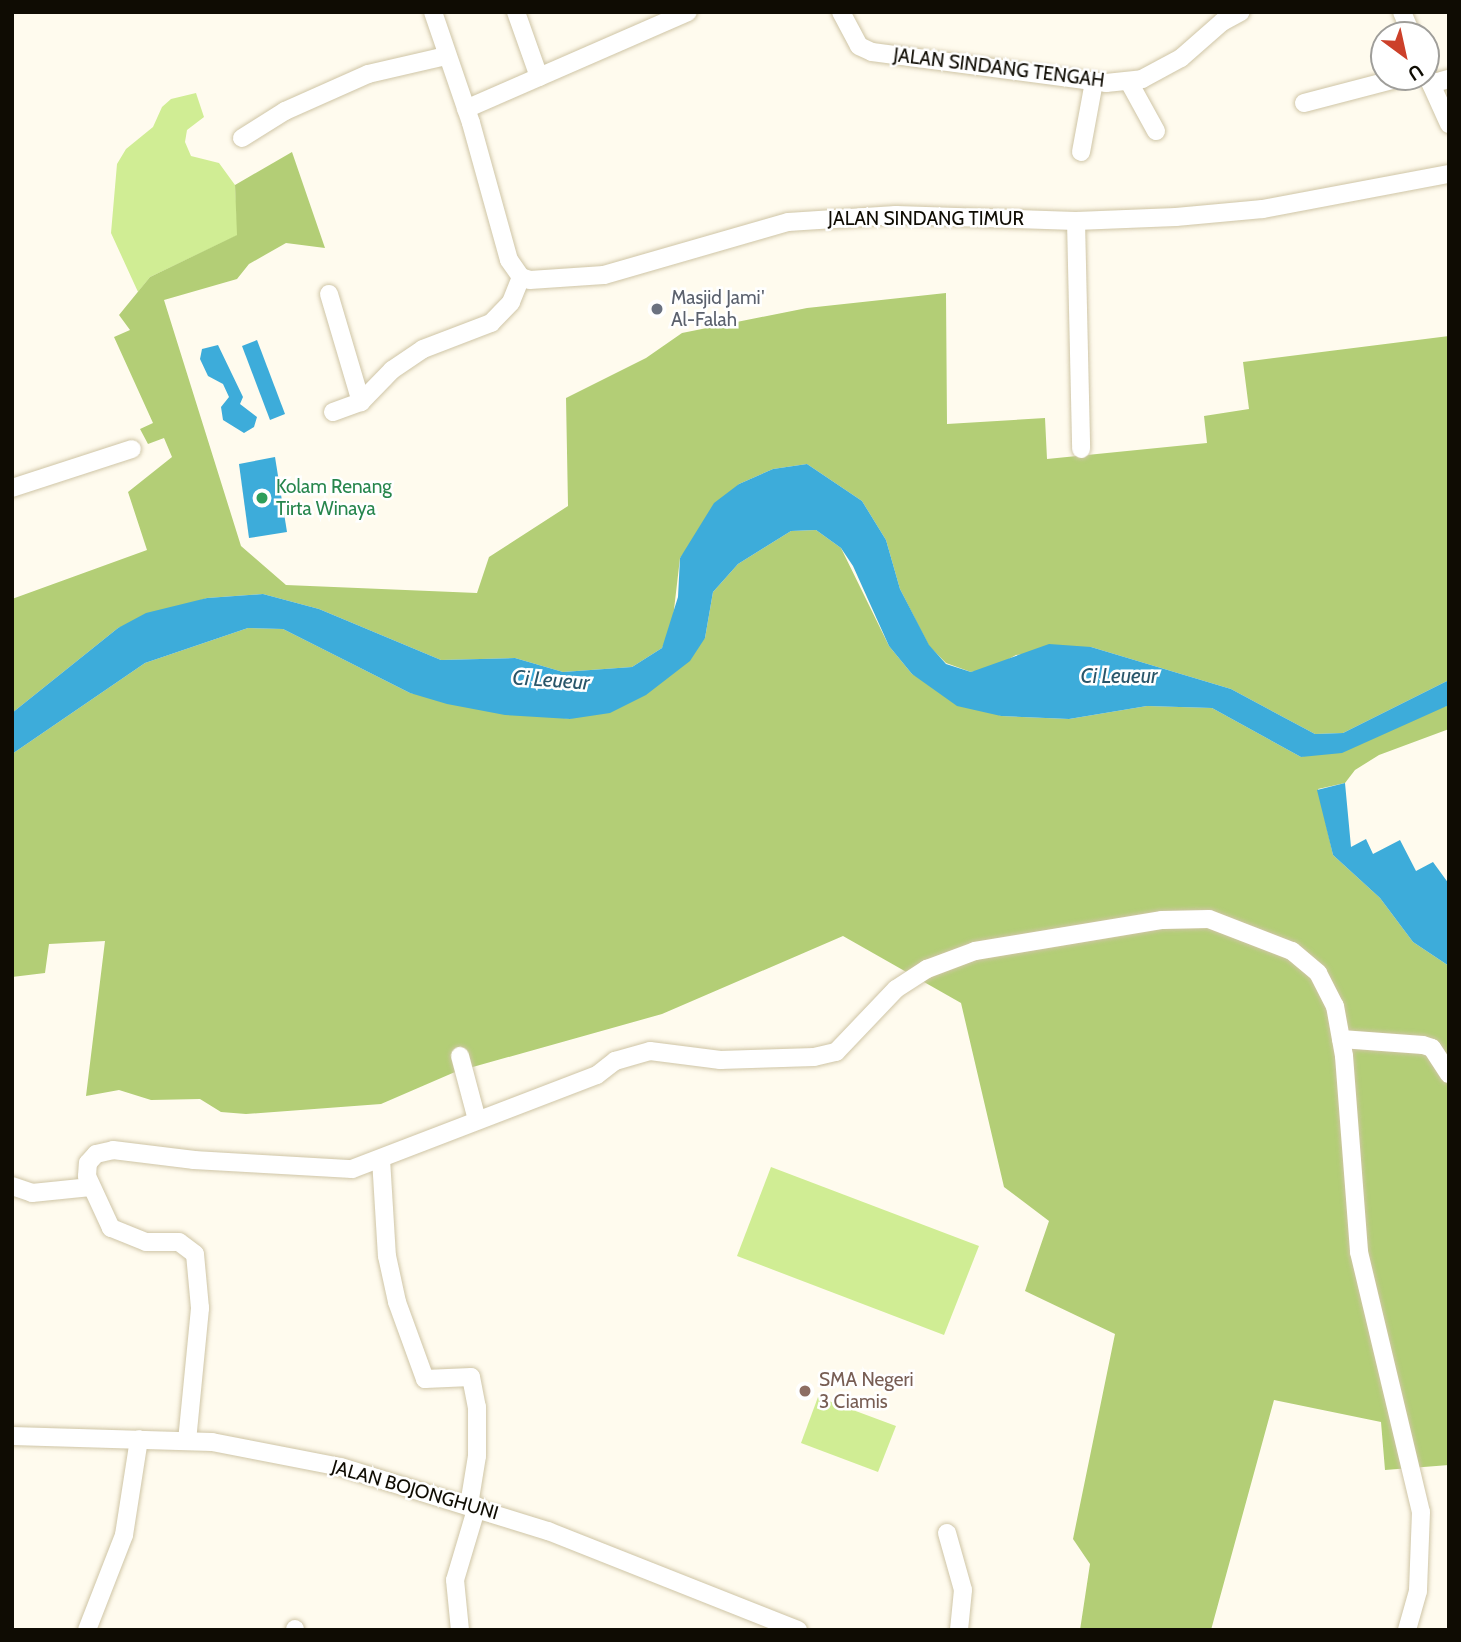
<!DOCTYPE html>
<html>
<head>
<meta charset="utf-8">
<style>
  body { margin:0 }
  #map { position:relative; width:1461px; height:1642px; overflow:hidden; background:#fffbee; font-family:Cabin,sans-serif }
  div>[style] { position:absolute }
  .green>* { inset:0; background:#d0ed94 }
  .forest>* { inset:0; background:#b3ce76 }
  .water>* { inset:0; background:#3dacda }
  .roads { filter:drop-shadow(0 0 2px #cfc5a6) drop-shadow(0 0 2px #cfc5a6) }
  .minor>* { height:18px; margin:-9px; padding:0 9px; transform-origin:9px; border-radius:9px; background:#fff }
  .dots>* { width:19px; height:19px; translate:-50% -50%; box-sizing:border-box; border:4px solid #fff; border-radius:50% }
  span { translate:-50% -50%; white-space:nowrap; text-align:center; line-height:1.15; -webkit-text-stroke:5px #fff; paint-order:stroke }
  .street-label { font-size:19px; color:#0f0c03 }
  .worship-label { font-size:19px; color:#5b616d }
  .left { translate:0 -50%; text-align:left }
  .leisure-label { font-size:19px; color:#27864d }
  .education-label { font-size:19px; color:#785e54 }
  .water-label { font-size:21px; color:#29566a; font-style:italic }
  .frame { position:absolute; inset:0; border:14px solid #0f0c03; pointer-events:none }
  .north { position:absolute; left:1370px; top:21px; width:70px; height:70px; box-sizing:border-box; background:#fff; border:2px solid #9f9e9a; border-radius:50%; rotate:147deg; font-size:19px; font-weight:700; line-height:28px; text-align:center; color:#0f0c03 }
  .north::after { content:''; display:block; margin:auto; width:24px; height:32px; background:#cc402a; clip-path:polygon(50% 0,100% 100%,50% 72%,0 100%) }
</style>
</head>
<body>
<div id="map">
  <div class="green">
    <i style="clip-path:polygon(196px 93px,204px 117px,187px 130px,185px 142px,191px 156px,219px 163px,235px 185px,238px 235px,150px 277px,138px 292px,111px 233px,117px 164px,126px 149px,153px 127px,162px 107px,171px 99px)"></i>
    <i style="clip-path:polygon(771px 1167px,979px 1246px,944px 1335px,737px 1256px)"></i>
    <i style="clip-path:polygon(818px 1397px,896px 1426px,878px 1472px,801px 1443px)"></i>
  </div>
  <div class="forest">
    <i style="clip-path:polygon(292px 152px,325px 248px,286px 243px,249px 264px,237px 279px,164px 300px,241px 546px,286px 585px,477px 593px,489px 557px,568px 506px,566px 398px,646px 358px,682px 333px,807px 308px,946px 293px,947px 424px,1045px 418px,1047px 459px,1207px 443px,1204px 416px,1249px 409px,1243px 362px,1449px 336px,1449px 680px,1343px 733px,1315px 734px,1231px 689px,1091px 647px,1016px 655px,992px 668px,971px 672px,946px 663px,929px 646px,900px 589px,886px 540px,862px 501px,807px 464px,773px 469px,739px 484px,680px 558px,672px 627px,662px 648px,632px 667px,563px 672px,515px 658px,441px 660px,319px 609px,263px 594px,207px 598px,118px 628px,12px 713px,12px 599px,147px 550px,128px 492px,172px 457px,164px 438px,148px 444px,140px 429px,153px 423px,114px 337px,130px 330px,119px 315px,150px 277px,237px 235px,235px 185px)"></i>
    <i style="clip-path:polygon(816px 530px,841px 548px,889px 646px,912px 674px,1001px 716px,1069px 719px,1147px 706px,1212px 708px,1301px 757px,1449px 705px,1449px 729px,1379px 755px,1355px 770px,1345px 783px,1318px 789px,1333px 855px,1380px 898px,1413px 942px,1449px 966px,1449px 1465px,1385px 1470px,1381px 1422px,1274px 1400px,1211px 1630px,1080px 1630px,1090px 1564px,1073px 1539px,1115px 1334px,1025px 1291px,1049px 1221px,1004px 1187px,961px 1003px,843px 936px,662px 1014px,455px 1072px,381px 1104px,246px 1114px,221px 1112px,200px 1099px,151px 1100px,119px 1090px,86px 1096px,105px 941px,49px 944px,45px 973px,12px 977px,12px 754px,145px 663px,248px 628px,283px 629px,410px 693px,570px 719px,705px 638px,713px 592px,738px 564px,791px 531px)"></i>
  </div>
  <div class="water">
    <i style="clip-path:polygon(257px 340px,285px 414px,270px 420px,242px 346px)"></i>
    <i style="clip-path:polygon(218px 345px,243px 397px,240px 404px,257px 417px,254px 427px,244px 433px,223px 420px,221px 407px,229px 397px,223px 384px,208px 376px,200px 359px,202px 349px)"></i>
    <i style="clip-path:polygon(275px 457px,287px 532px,249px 538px,239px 464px)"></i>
    <i style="clip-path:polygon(807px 464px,862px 501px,886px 540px,900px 589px,929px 645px,946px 664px,971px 672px,1049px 644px,1091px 647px,1231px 689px,1315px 734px,1343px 733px,1449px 680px,1449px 705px,1342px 753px,1301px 757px,1212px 708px,1147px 706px,1069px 719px,1001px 716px,957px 706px,912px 674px,889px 646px,853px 566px,841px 548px,816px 530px,791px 531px,738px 564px,713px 592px,705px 638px,690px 661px,646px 695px,610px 713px,570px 719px,505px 715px,447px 704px,410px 693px,283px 629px,248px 628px,145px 663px,12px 754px,12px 713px,118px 628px,146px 613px,207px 598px,263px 594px,319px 609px,441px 660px,515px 658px,563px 672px,632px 667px,662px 648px,678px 597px,680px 558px,714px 503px,739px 484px,773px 469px)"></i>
    <i style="clip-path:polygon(1345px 783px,1351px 847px,1366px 839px,1373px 854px,1400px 840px,1416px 871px,1433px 862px,1449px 884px,1449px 966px,1413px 942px,1380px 898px,1333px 855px,1317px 790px)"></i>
  </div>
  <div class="roads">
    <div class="minor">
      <i style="left:433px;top:12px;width:117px;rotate:71.1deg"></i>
      <i style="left:471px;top:123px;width:142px;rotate:74.5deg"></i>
      <i style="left:509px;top:260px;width:21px;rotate:55deg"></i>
      <i style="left:521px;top:277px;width:9px;rotate:18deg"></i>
      <i style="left:530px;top:280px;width:74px;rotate:-3.9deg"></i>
      <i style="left:604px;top:275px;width:191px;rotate:-16.1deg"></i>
      <i style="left:788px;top:222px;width:108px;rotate:-3.7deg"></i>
      <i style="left:896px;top:215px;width:180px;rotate:1.9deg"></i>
      <i style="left:1076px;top:221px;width:100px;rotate:-2.3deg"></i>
      <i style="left:1176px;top:217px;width:87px;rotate:-5.3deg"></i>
      <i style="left:1263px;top:209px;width:189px;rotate:-10.7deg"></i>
      <i style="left:516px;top:12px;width:69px;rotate:70.5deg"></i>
      <i style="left:841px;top:12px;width:38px;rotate:62deg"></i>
      <i style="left:859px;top:46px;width:14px;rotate:25deg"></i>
      <i style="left:872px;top:52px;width:236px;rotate:7.5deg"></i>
      <i style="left:1106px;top:83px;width:36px;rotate:-6deg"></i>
      <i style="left:1142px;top:79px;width:44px;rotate:-28.3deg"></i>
      <i style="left:1181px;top:58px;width:55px;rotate:-41.3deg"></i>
      <i style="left:1222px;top:22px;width:21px;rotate:-28deg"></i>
      <i style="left:1402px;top:12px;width:25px;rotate:67deg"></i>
      <i style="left:1426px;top:73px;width:56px;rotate:65.7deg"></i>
      <i style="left:1129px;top:82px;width:56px;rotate:61.1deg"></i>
      <i style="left:1431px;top:84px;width:19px;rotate:-16deg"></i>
      <i style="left:1304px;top:103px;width:103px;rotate:-14.6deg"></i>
      <i style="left:466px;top:109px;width:242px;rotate:-23.6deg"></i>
      <i style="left:242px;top:138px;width:51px;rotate:-32.1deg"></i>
      <i style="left:285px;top:111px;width:91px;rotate:-24deg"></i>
      <i style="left:368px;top:74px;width:80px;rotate:-13deg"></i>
      <i style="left:1081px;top:152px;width:71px;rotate:-79.5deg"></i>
      <i style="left:1076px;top:221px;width:228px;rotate:88.7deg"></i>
      <i style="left:329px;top:294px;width:113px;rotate:73.5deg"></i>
      <i style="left:333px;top:412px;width:30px;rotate:-20deg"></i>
      <i style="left:361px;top:402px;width:45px;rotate:-45.9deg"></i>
      <i style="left:392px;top:370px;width:37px;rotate:-34deg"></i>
      <i style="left:423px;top:349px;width:73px;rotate:-20.9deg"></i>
      <i style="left:491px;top:323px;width:29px;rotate:-46deg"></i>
      <i style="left:511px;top:302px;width:27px;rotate:-68deg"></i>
      <i style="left:12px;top:488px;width:126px;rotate:-18deg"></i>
      <i style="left:1341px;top:1039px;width:82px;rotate:4.2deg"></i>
      <i style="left:1423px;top:1045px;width:9px;rotate:18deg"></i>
      <i style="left:1432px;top:1048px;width:31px;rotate:57deg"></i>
      <i style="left:460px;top:1056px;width:66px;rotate:75.1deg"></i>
      <i style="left:381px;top:1159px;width:97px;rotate:86.5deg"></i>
      <i style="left:387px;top:1256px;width:47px;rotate:77.7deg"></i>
      <i style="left:397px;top:1302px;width:82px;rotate:70deg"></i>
      <i style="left:425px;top:1379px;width:46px;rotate:-2.5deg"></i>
      <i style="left:471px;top:1377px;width:31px;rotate:79deg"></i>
      <i style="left:477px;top:1407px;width:49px;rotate:90deg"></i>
      <i style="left:477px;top:1456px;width:50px;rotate:99.3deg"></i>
      <i style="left:12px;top:1186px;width:21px;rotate:19deg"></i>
      <i style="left:32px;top:1193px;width:59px;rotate:-5.8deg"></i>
      <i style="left:12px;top:1436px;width:200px;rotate:1.7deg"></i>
      <i style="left:212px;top:1442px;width:131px;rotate:11deg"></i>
      <i style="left:341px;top:1467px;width:217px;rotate:17.2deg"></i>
      <i style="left:548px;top:1531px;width:269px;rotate:21.6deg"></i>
      <i style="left:187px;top:1441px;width:134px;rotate:-84.4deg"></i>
      <i style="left:200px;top:1308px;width:54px;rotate:-95.3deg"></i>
      <i style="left:195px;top:1254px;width:20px;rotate:-143deg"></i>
      <i style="left:179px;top:1242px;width:33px;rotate:180deg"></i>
      <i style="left:146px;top:1242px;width:38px;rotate:-158deg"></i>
      <i style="left:111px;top:1228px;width:57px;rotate:-114.8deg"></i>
      <i style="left:87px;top:1176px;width:13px;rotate:-86deg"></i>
      <i style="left:88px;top:1163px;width:12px;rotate:-48deg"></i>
      <i style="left:96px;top:1154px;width:17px;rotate:-13deg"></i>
      <i style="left:113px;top:1150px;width:82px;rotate:7deg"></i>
      <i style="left:194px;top:1160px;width:158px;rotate:3.3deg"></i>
      <i style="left:352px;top:1169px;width:262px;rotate:-21deg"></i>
      <i style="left:597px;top:1075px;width:23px;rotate:-38deg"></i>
      <i style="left:615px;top:1061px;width:36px;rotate:-16deg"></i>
      <i style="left:650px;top:1051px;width:71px;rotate:7.3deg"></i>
      <i style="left:720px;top:1060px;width:94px;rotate:-1.8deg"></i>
      <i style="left:814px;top:1057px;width:23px;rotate:-13deg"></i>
      <i style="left:836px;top:1052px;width:87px;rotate:-46.4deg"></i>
      <i style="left:896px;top:989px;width:37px;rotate:-33deg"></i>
      <i style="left:927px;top:969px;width:51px;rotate:-20.6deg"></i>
      <i style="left:975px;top:951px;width:190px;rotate:-9.4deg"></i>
      <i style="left:1162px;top:920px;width:47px;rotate:-1.2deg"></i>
      <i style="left:1209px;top:919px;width:89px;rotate:21.1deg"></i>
      <i style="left:1292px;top:951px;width:34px;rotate:40deg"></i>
      <i style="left:1318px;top:973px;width:37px;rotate:63deg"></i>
      <i style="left:1335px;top:1006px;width:51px;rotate:79.8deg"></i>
      <i style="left:1344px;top:1056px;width:197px;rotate:85.6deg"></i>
      <i style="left:1359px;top:1252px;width:267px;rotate:76.6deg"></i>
      <i style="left:1421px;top:1512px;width:79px;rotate:92.2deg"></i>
      <i style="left:1418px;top:1591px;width:41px;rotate:105.8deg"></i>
      <i style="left:947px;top:1533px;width:59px;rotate:74.3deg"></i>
      <i style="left:963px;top:1590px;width:40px;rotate:95.7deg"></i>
      <i style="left:87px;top:1630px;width:102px;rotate:-68.7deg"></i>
      <i style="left:124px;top:1535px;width:97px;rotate:-81.1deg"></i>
      <i style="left:295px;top:1630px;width:1px;rotate:-90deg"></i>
      <i style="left:460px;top:1630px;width:50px;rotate:-95.7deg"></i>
      <i style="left:455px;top:1580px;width:77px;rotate:-73.4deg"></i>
    </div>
  </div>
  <div class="dots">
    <i style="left:657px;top:309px;background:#6b7280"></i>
    <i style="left:262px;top:498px;background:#2e9e5b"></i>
    <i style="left:805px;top:1391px;background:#8d6e63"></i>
  </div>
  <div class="street-label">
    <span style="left:999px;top:68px;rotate:7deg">JALAN SINDANG TENGAH</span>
    <span style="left:926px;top:219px">JALAN SINDANG TIMUR</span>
    <span style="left:415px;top:1490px;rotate:16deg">JALAN BOJONGHUNI</span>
  </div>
  <div class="worship-label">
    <span class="left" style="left:671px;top:309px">Masjid Jami'<br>Al-Falah</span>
  </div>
  <div class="leisure-label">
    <span class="left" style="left:276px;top:498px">Kolam Renang<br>Tirta Winaya</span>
  </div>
  <div class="education-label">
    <span class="left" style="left:819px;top:1391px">SMA Negeri<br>3 Ciamis</span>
  </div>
  <div class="water-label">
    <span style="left:1119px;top:676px">Ci Leueur</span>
    <span style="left:551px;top:680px;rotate:4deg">Ci Leueur</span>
  </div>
  <div class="frame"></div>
  <div class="north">U</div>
</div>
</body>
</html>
